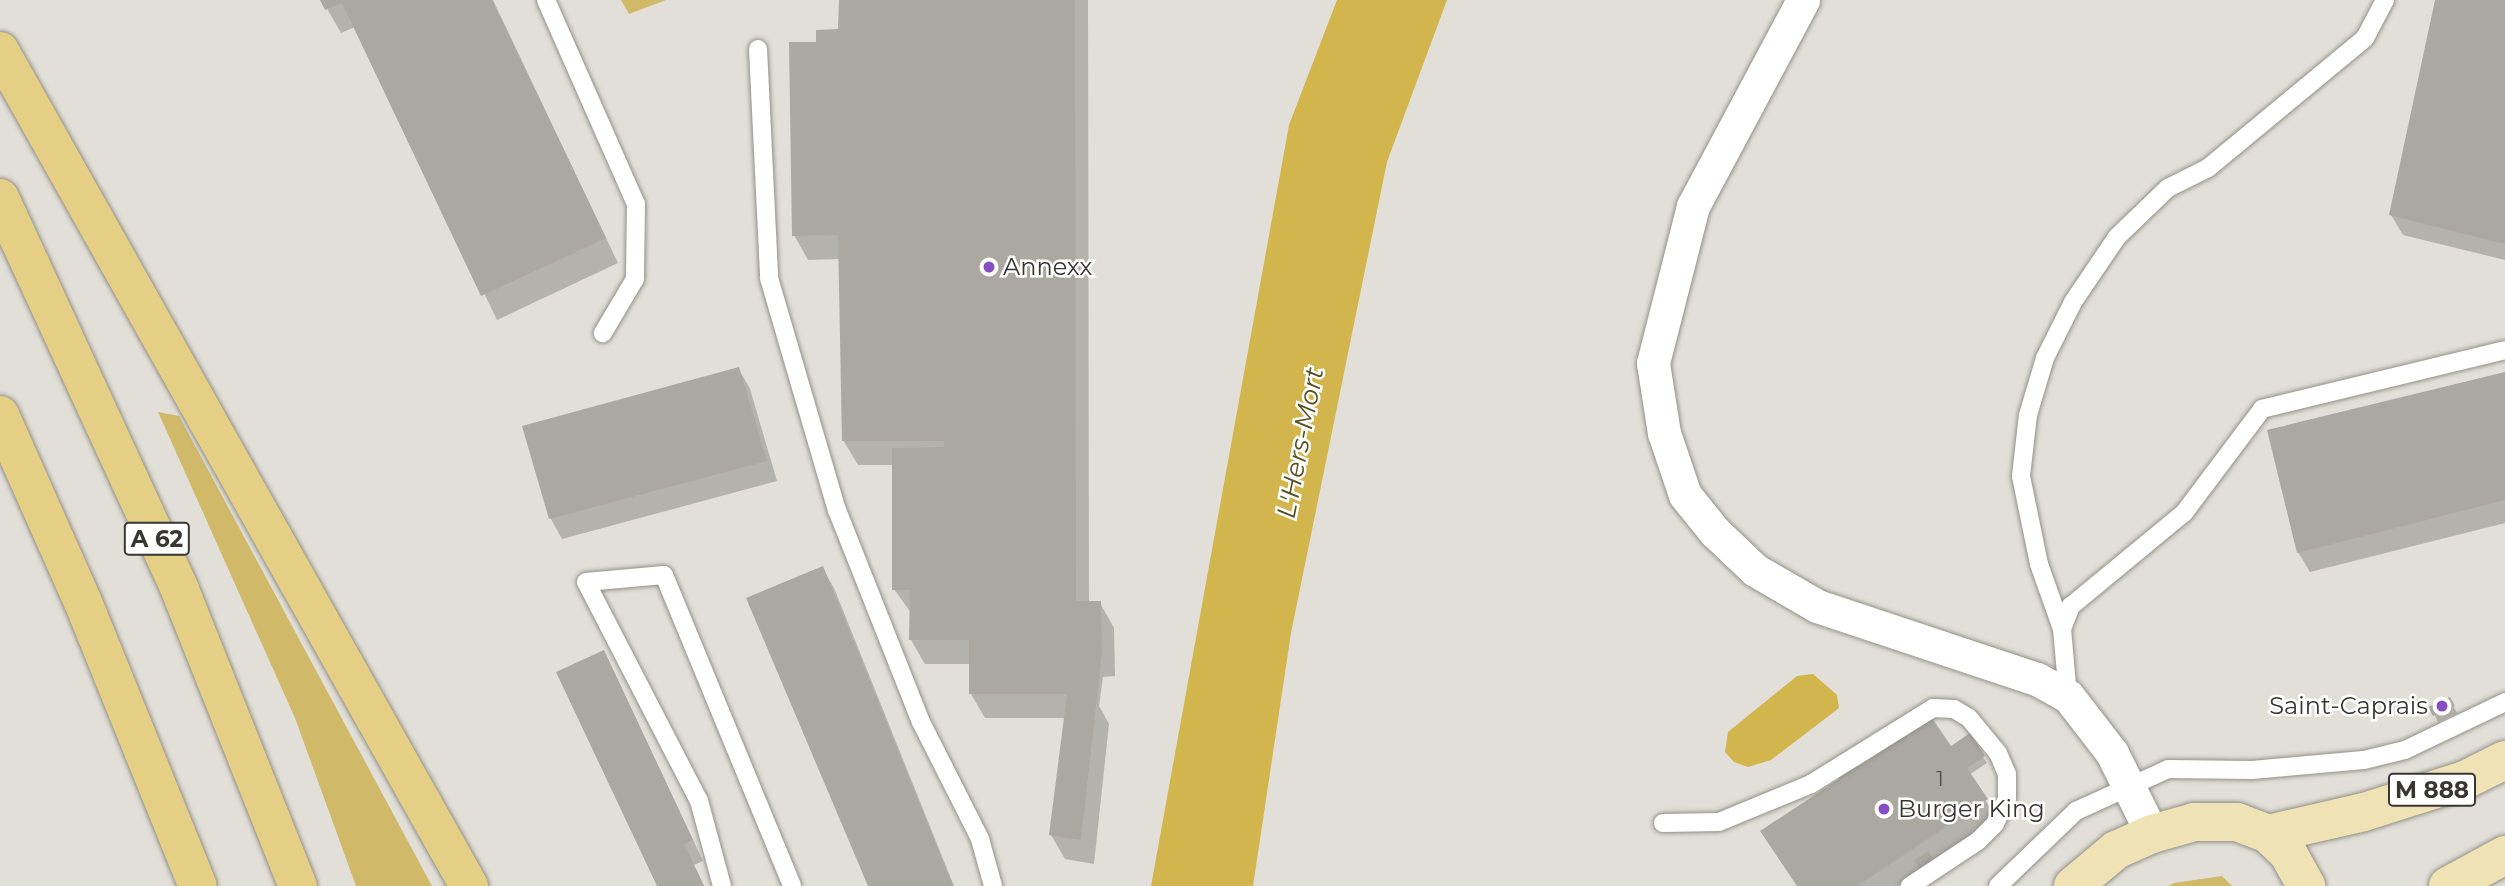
<!DOCTYPE html>
<html>
<head>
<meta charset="utf-8">
<style>
  body { margin:0 }
  #map { position:relative; width:2505px; height:886px; overflow:hidden; background:#e1dfd7; font-family:Montserrat,sans-serif }
  div>[style] { position:absolute }
  .green>* { inset:0; background:#d1b96a }
  .water>* { inset:0; background:#d2b54c }
  .shadow>* { inset:0; background:#0003 }
  .building>* { inset:0; background:#aaa8a0 }
  .roads { filter:drop-shadow(0 0 2px #939189) drop-shadow(0 0 2px #939189) }
  .lane>* { height:18px; margin:-9px; padding:0 9px; transform-origin:9px; border-radius:9px; background:#fff }
  .street>* { height:33px; margin:-16.5px; padding:0 16.5px; transform-origin:16.5px; border-radius:16.5px; background:#fff }
  .primary>* { height:38px; margin:-19px; padding:0 19px; transform-origin:19px; border-radius:19px; background:#efe2b5 }
  .highway>* { height:38px; margin:-19px; padding:0 19px; transform-origin:19px; border-radius:19px; background:#e5cf84 }
  .dots>* { width:19px; height:19px; translate:-50% -50%; box-sizing:border-box; border:4px solid #fff; border-radius:50% }
  span { translate:-50% -50%; white-space:nowrap; text-align:center; line-height:1.15; -webkit-text-stroke:5px #fff; paint-order:stroke }
  .number-label { font-size:21px; color:#54524e }
  .number-label span { -webkit-text-stroke-width:0 }
  .shield-label span { padding:2px 5px; background:#fff; border:2px solid; border-radius:5px; -webkit-text-stroke-width:0 }
  .shield-label { font-size:23px; color:#373633; font-weight:700 }
  .poi-label { font-size:24px; color:#373633 }
  .left { translate:0 -50%; text-align:left }
  .right { translate:-100% -50%; text-align:right }
  .water-label { font-size:26px; color:#5a4e23; font-style:italic }
</style>
</head>
<body>
<div id="map">
  <div class="green">
    <i style="clip-path:polygon(621px 0,666px 0,629px 14px)"></i>
    <i style="clip-path:polygon(158px 412px,179px 416px,432px 886px,356px 886px,295px 718px)"></i>
    <i style="clip-path:polygon(2222px 876px,2232px 886px,2168px 886px,2174px 883px)"></i>
  </div>
  <div class="water">
    <i style="clip-path:polygon(1337px 0,1447px 0,1387px 162px,1291px 633px,1253px 886px,1151px 886px,1289px 125px)"></i>
    <i style="clip-path:polygon(1813px 674px,1837px 695px,1839px 708px,1771px 760px,1748px 767px,1734px 762px,1725px 752px,1728px 732px,1797px 676px)"></i>
  </div>
  <div class="shadow">
    <i style="clip-path:polygon(322px 0,493px 0,618px 263px,497px 320px,355px 27px,341px 33px)"></i>
    <i style="clip-path:polygon(840px 0,1088px 0,1089px 603px,1100px 603px,1114px 628px,1115px 676px,1103px 677px,1099px 706px,1109px 724px,1094px 864px,1065px 859px,1051px 835px,1065px 718px,985px 718px,971px 694px,971px 664px,925px 664px,911px 640px,911px 613px,894px 589px,893px 465px,858px 465px,843px 440px,840px 259px,808px 260px,794px 235px,817px 44px,840px 31px)"></i>
    <i style="clip-path:polygon(2438px 0,2505px 0,2505px 260px,2403px 235px,2391px 215px)"></i>
    <i style="clip-path:polygon(739px 369px,750px 389px,777px 481px,562px 539px,551px 519px,524px 427px)"></i>
    <i style="clip-path:polygon(2505px 374px,2505px 523px,2310px 572px,2298px 552px)"></i>
    <i style="clip-path:polygon(822px 568px,834px 588px,954px 886px,870px 886px)"></i>
    <i style="clip-path:polygon(614px 672px,703px 861px,694px 865px,704px 886px,659px 886px)"></i>
    <i style="clip-path:polygon(2450px 699px,2457px 713px,2438px 722px,2431px 708px)"></i>
    <i style="clip-path:polygon(1951px 748px,1983px 757px,1987px 763px,1969px 775px,1998px 820px,1898px 886px,1798px 886px,1859px 768px)"></i>
  </div>
  <div class="building">
    <i style="clip-path:polygon(320px 0,492px 0,606px 238px,481px 296px,342px 3px,325px 10px)"></i>
    <i style="clip-path:polygon(839px 0,1075px 0,1076px 601px,1101px 601px,1102px 652px,1081px 840px,1049px 835px,1067px 694px,969px 694px,969px 640px,909px 640px,910px 590px,892px 590px,892px 448px,944px 447px,944px 441px,842px 441px,838px 235px,792px 236px,789px 42px,816px 42px,816px 30px,838px 29px)"></i>
    <i style="clip-path:polygon(2435px 0,2505px 0,2505px 244px,2389px 215px)"></i>
    <i style="clip-path:polygon(739px 367px,767px 461px,549px 519px,522px 426px)"></i>
    <i style="clip-path:polygon(2505px 372px,2505px 500px,2297px 553px,2267px 430px)"></i>
    <i style="clip-path:polygon(823px 566px,953px 886px,868px 886px,746px 598px)"></i>
    <i style="clip-path:polygon(604px 650px,693px 840px,684px 844px,704px 886px,657px 886px,556px 672px)"></i>
    <i style="clip-path:polygon(2450px 697px,2455px 706px,2433px 716px,2428px 707px)"></i>
    <i style="clip-path:polygon(1932px 718px,1951px 746px,1970px 733px,1985px 756px,1967px 768px,1988px 799px,1857px 886px,1797px 886px,1760px 831px,1839px 779px,1834px 773px,1855px 759px,1859px 766px,1888px 747px,1884px 741px)"></i>
    <i style="clip-path:polygon(1928px 851px,1937px 866px,1924px 875px,1914px 860px)"></i>
  </div>
  <div class="roads">
    <div class="lane">
      <i style="left:546px;top:0;width:223px;rotate:66.2deg"></i>
      <i style="left:636px;top:204px;width:75px;rotate:90.8deg"></i>
      <i style="left:635px;top:279px;width:63px;rotate:120.7deg"></i>
      <i style="left:758px;top:49px;width:229px;rotate:87.2deg"></i>
      <i style="left:769px;top:278px;width:242px;rotate:73.7deg"></i>
      <i style="left:837px;top:510px;width:228px;rotate:68.4deg"></i>
      <i style="left:921px;top:722px;width:131px;rotate:63.2deg"></i>
      <i style="left:980px;top:839px;width:49px;rotate:74.5deg"></i>
      <i style="left:2062px;top:629px;width:69px;rotate:-109.5deg"></i>
      <i style="left:2039px;top:564px;width:90px;rotate:-101.6deg"></i>
      <i style="left:2021px;top:476px;width:61px;rotate:-83.5deg"></i>
      <i style="left:2028px;top:415px;width:59px;rotate:-73.4deg"></i>
      <i style="left:2045px;top:358px;width:63px;rotate:-63.4deg"></i>
      <i style="left:2073px;top:302px;width:78px;rotate:-55.9deg"></i>
      <i style="left:2117px;top:237px;width:71px;rotate:-43.9deg"></i>
      <i style="left:2168px;top:188px;width:45px;rotate:-26.6deg"></i>
      <i style="left:2208px;top:168px;width:204px;rotate:-39.6deg"></i>
      <i style="left:2365px;top:38px;width:43px;rotate:-62.2deg"></i>
      <i style="left:2068px;top:696px;width:67px;rotate:-95.1deg"></i>
      <i style="left:2062px;top:629px;width:25px;rotate:-69deg"></i>
      <i style="left:2071px;top:606px;width:146px;rotate:-39.5deg"></i>
      <i style="left:2184px;top:513px;width:130px;rotate:-53.1deg"></i>
      <i style="left:2262px;top:409px;width:250px;rotate:-13.6deg"></i>
      <i style="left:1663px;top:823px;width:56px;rotate:-1deg"></i>
      <i style="left:1719px;top:822px;width:100px;rotate:-22.4deg"></i>
      <i style="left:1811px;top:784px;width:144px;rotate:-31.9deg"></i>
      <i style="left:1933px;top:708px;width:21px;rotate:3deg"></i>
      <i style="left:1954px;top:709px;width:17px;rotate:31deg"></i>
      <i style="left:1969px;top:718px;width:45px;rotate:50.4deg"></i>
      <i style="left:1998px;top:753px;width:23px;rotate:67deg"></i>
      <i style="left:2007px;top:774px;width:25px;rotate:90deg"></i>
      <i style="left:2007px;top:799px;width:28px;rotate:116deg"></i>
      <i style="left:1995px;top:824px;width:24px;rotate:135deg"></i>
      <i style="left:1978px;top:841px;width:82px;rotate:146.5deg"></i>
      <i style="left:722px;top:886px;width:88px;rotate:-105.1deg"></i>
      <i style="left:699px;top:801px;width:246px;rotate:-117.3deg"></i>
      <i style="left:586px;top:582px;width:78px;rotate:-5.1deg"></i>
      <i style="left:664px;top:575px;width:336px;rotate:67.6deg"></i>
      <i style="left:1998px;top:886px;width:108px;rotate:-43.9deg"></i>
      <i style="left:2076px;top:811px;width:101px;rotate:-24.5deg"></i>
      <i style="left:2168px;top:769px;width:84px;rotate:0.7deg"></i>
      <i style="left:2252px;top:770px;width:112px;rotate:-5.1deg"></i>
      <i style="left:2364px;top:760px;width:42px;rotate:-13.7deg"></i>
      <i style="left:2405px;top:750px;width:111px;rotate:-25.6deg"></i>
    </div>
    <div class="street">
      <i style="left:1803px;top:0;width:234px;rotate:118.1deg"></i>
      <i style="left:1693px;top:206px;width:162px;rotate:104.3deg"></i>
      <i style="left:1653px;top:363px;width:71px;rotate:81.1deg"></i>
      <i style="left:1664px;top:433px;width:65px;rotate:71.3deg"></i>
      <i style="left:1685px;top:495px;width:48px;rotate:51deg"></i>
      <i style="left:1715px;top:532px;width:55px;rotate:43.5deg"></i>
      <i style="left:1755px;top:570px;width:72px;rotate:30.1deg"></i>
      <i style="left:1817px;top:606px;width:232px;rotate:18.4deg"></i>
      <i style="left:2037px;top:679px;width:35px;rotate:29deg"></i>
      <i style="left:2068px;top:696px;width:72px;rotate:52.3deg"></i>
      <i style="left:2112px;top:753px;width:90px;rotate:63.7deg"></i>
    </div>
    <div class="primary">
      <i style="left:2268px;top:834px;width:98px;rotate:-12.9deg"></i>
      <i style="left:2364px;top:812px;width:106px;rotate:-17.6deg"></i>
      <i style="left:2465px;top:780px;width:45px;rotate:-26.6deg"></i>
      <i style="left:2073px;top:886px;width:56px;rotate:-39.9deg"></i>
      <i style="left:2116px;top:850px;width:39px;rotate:-24deg"></i>
      <i style="left:2152px;top:834px;width:44px;rotate:-15.9deg"></i>
      <i style="left:2194px;top:822px;width:43px"></i>
      <i style="left:2237px;top:822px;width:33px;rotate:21deg"></i>
      <i style="left:2268px;top:834px;width:28px;rotate:44deg"></i>
      <i style="left:2288px;top:853px;width:38px;rotate:61deg"></i>
      <i style="left:2448px;top:886px;width:65px;rotate:-28.5deg"></i>
    </div>
    <div class="highway">
      <i style="left:0;top:51px;width:958px;rotate:60.68deg"></i>
      <i style="left:0;top:198px;width:431px;rotate:65.3deg"></i>
      <i style="left:180px;top:590px;width:319px;rotate:68.3deg"></i>
      <i style="left:0;top:415px;width:205px;rotate:66.1deg"></i>
      <i style="left:83px;top:602px;width:306px;rotate:68deg"></i>
    </div>
  </div>
  <div class="dots">
    <i style="left:989px;top:267px;background:#874dc3"></i>
    <i style="left:2442px;top:706px;background:#874dc3"></i>
    <i style="left:1884px;top:809px;background:#874dc3"></i>
  </div>
  <div class="number-label">
    <span style="left:1940px;top:779px">1</span>
  </div>
  <div class="shield-label">
    <span style="left:157px;top:539px">A 62</span>
    <span style="left:2432px;top:790px">M 888</span>
  </div>
  <div class="poi-label">
    <span class="left" style="left:1003px;top:267px">Annexx</span>
    <span class="right" style="left:2428px;top:706px">Saint-Caprais</span>
    <span class="left" style="left:1898px;top:809px">Burger King</span>
  </div>
  <div class="water-label">
    <span style="left:1301px;top:443px;rotate:-79deg">L'Hers-Mort</span>
  </div>
</div>
</body>
</html>
